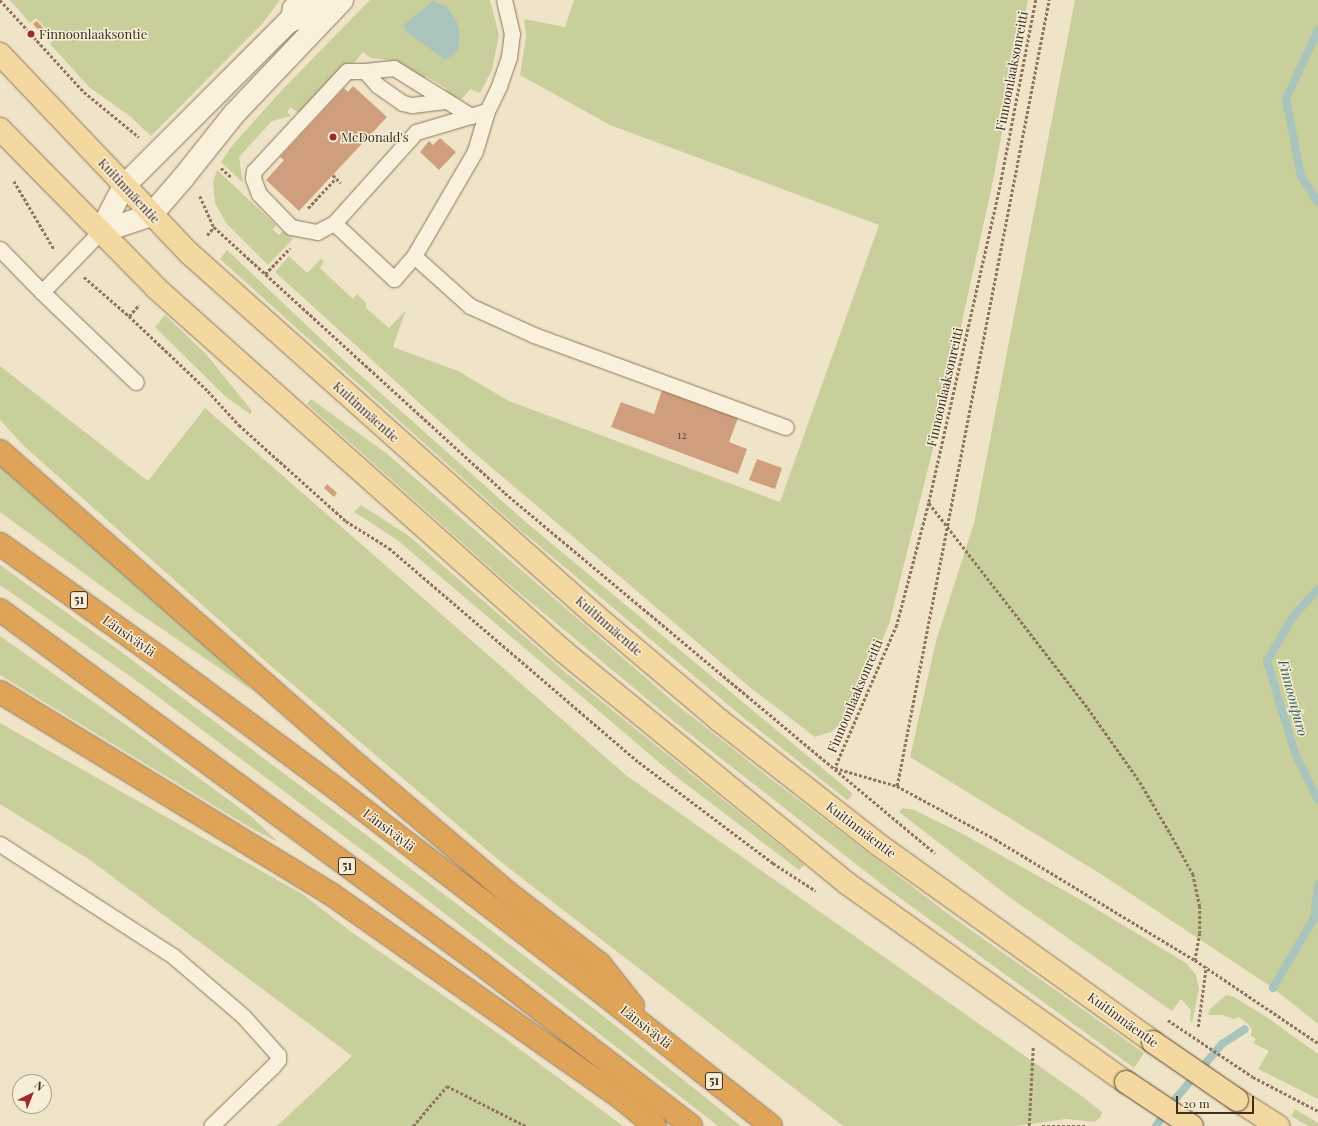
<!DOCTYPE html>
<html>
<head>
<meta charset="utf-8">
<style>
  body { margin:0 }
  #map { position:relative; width:1318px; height:1126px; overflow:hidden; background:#f0e4c8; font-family:"Playfair Display",serif }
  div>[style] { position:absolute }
  .green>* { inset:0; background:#c9cf9b }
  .water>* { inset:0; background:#a9c4bc }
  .stream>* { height:8px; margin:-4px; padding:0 4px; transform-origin:4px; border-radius:4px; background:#a9c4bc }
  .building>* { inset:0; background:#cf9f7d }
  .path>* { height:2.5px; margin-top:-1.25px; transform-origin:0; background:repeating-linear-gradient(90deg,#8d765c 0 3px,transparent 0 5px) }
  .roads { filter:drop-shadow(0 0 1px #8d765c) drop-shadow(0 0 1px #8d765c) }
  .lane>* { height:15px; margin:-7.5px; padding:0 7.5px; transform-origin:7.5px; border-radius:7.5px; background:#faf1dc }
  .street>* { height:22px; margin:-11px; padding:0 11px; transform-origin:11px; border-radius:11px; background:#faf1dc }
  .primary>* { height:22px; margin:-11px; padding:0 11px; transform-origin:11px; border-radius:11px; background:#f3d9a0 }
  .highway>* { height:22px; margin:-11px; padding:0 11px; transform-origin:11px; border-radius:11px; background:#e0a458 }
  .path-bridge>* { height:2.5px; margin-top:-1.25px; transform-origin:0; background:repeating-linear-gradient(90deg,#8d765c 0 3px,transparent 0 5px) }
  .bridges { filter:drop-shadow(0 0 1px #5b4430) drop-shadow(0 0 1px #5b4430) }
  .primary-bridge>* { height:22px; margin:-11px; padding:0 11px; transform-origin:11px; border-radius:11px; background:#f3d9a0 }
  .dots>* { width:11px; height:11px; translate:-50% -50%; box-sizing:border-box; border:2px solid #f7eed8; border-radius:50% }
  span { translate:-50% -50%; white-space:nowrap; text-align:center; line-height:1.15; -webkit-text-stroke:3px #f7eed8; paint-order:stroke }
  .number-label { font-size:11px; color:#624a37 }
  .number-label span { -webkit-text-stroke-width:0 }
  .shield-label span { padding:1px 3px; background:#f7eed8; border:1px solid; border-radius:3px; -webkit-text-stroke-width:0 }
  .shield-label { font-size:12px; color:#3d2e20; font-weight:700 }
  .poi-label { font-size:13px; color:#3d2e20 }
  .left { translate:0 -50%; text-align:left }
  .street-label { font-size:13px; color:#3d2e20 }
  .water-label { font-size:14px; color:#2f5d5a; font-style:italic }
  .north { position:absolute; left:12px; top:1074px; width:40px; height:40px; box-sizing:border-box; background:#f7eed8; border:1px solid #ada18e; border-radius:50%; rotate:43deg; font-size:11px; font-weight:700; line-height:16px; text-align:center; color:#3d2e20 }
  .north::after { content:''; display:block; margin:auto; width:14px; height:18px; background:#9e2a2b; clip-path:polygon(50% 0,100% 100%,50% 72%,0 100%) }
  .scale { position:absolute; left:1176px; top:1096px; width:78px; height:18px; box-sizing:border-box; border:2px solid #3d2e20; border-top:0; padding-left:5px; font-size:12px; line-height:14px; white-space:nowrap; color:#3d2e20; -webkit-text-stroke:3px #f7eed8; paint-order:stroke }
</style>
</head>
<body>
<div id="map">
  <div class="green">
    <i style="clip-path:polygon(10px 0,280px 0,263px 23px,151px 136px,131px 117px,89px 87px,50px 44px,55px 38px,36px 18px,30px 23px)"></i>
    <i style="clip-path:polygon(370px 0,490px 0,499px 35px,492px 70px,480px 93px,470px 89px,462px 99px,456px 98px,445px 93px,447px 89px,426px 76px,423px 81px,394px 61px,371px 58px,363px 52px,355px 62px,343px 66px,299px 113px,290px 107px,287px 112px,291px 116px,272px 121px,239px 157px,243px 183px,221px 162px,231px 147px,281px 91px)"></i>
    <i style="clip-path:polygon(574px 0,1028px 0,991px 190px,941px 417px,889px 624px,849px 717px,831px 732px,815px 737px,752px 689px,471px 450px,275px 272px,289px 256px,307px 273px,321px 259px,324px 261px,320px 268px,353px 299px,357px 294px,366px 303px,366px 308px,389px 328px,406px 310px,393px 347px,458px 371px,509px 401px,780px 502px,879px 225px,610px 125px,520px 75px,526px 37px,524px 19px,565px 27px)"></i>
    <i style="clip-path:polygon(1075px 0,1318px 0,1318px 1024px,1273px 988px,1104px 876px,910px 757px,936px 641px,974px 523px)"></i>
    <i style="clip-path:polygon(217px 170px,276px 225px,273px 230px,279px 235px,283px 231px,293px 239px,268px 265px,226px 223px,215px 203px,213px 182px)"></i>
    <i style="clip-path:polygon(227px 250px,339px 356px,528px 524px,815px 762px,852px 793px,851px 797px,847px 800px,745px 719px,517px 527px,220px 259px)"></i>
    <i style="clip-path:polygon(165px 315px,206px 354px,252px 411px,250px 414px,226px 397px,155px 327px)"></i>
    <i style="clip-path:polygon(0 366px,148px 481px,205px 408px,627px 776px,1083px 1097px,1102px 1112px,1100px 1118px,1095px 1122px,1066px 1119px,1016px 1126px,843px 1126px,501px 862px,264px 660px,24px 446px,0 420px)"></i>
    <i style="clip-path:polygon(311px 399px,386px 453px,676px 704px,771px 779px,947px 913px,1144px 1053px,1134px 1068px,889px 890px,677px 724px,504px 580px,307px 404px)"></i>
    <i style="clip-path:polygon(0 466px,226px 664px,253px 691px,137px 612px,0 512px)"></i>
    <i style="clip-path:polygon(361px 505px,409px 536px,565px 672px,804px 865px,799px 870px,674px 775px,396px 539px,354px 512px)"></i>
    <i style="clip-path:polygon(0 565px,120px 651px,365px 834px,602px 1015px,741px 1126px,718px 1126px,386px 868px,141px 684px,0 585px)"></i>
    <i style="clip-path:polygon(0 636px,136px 732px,252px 817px,278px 842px,254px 830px,0 675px)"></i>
    <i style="clip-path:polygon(0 723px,304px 895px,350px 931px,502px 1036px,623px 1126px,277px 1126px,352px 1056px,90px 860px,0 804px)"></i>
    <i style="clip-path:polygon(903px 808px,914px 810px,961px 833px,1083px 901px,1186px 963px,1196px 975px,1199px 989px,1192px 1023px,1190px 1020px,1191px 1010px,1181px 999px,1172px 1011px,1012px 899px,899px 812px)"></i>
    <i style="clip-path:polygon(1226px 995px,1234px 997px,1268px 1018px,1318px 1054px,1318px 1099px,1258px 1069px,1269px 1051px,1253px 1043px,1256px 1039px,1251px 1036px,1252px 1029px,1247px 1023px,1239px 1017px,1234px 1019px,1222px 1015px,1208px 1015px,1210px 1009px)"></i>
    <i style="clip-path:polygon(1295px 1109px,1318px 1123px,1318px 1126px,1308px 1126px,1291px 1116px)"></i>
  </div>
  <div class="water">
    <i style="clip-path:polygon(433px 1px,447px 7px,457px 22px,460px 36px,458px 49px,452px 56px,444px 59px,406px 31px,404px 25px)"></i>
  </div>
  <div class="stream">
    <i style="left:1318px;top:30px;width:76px;rotate:114.9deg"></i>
    <i style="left:1286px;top:99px;width:78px;rotate:79deg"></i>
    <i style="left:1301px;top:176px;width:31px;rotate:57deg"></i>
    <i style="left:1318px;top:589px;width:38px;rotate:132deg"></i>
    <i style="left:1293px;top:617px;width:51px;rotate:120.6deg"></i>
    <i style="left:1267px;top:661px;width:96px;rotate:73.1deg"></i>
    <i style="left:1295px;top:753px;width:52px;rotate:63.9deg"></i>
    <i style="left:1273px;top:988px;width:81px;rotate:-59.6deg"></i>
    <i style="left:1314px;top:918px;width:34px;rotate:-83deg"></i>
    <i style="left:1156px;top:1126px;width:36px;rotate:-54deg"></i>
    <i style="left:1177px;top:1097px;width:70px;rotate:-49.7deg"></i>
    <i style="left:1222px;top:1044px;width:27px;rotate:-33deg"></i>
  </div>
  <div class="building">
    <i style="clip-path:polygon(37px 21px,46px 31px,42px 34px,33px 24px)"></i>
    <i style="clip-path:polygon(353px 86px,387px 117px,299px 211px,266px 180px,284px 160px,280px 157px,344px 88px,348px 92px)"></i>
    <i style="clip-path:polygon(440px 138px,456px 152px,439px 170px,420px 152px,429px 141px,433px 145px)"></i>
    <i style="clip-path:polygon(662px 390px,738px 418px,729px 442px,747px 449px,738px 474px,611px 427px,621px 402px,654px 414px)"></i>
    <i style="clip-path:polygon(757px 459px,782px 468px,775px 489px,749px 480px)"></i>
    <i style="clip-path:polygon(327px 484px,337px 493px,334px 497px,324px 488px)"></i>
  </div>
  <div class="path">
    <i style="left:0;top:0;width:125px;rotate:47.6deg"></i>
    <i style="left:84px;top:92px;width:71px;rotate:39.3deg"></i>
    <i style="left:1036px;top:0;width:196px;rotate:100.9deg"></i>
    <i style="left:999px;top:192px;width:319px;rotate:102.7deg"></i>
    <i style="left:929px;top:503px;width:126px;rotate:104.7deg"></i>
    <i style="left:897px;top:625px;width:156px;rotate:113.4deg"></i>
    <i style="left:835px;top:768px;width:65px;rotate:16.2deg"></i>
    <i style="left:897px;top:786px;width:111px;rotate:28.4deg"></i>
    <i style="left:995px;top:839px;width:234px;rotate:31.2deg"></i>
    <i style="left:1195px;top:960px;width:148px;rotate:34deg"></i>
    <i style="left:221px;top:168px;width:15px;rotate:42deg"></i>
    <i style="left:333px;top:175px;width:11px;rotate:45deg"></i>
    <i style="left:14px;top:181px;width:79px;rotate:59.5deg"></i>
    <i style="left:200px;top:196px;width:34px;rotate:66deg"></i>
    <i style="left:214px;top:227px;width:394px;rotate:42.4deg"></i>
    <i style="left:505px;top:493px;width:561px;rotate:39.94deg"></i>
    <i style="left:308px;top:208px;width:41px;rotate:-47deg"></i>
    <i style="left:207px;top:235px;width:11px;rotate:-49deg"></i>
    <i style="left:265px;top:274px;width:36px;rotate:-46deg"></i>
    <i style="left:84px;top:277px;width:60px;rotate:40.9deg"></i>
    <i style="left:129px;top:316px;width:109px;rotate:43.5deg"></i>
    <i style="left:208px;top:391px;width:46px;rotate:47.6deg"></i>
    <i style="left:239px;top:425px;width:144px;rotate:41.9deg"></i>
    <i style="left:346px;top:521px;width:51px;rotate:32.1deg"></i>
    <i style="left:389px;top:548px;width:329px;rotate:40.6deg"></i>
    <i style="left:639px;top:762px;width:168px;rotate:37deg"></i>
    <i style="left:773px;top:863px;width:51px;rotate:33.1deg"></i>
    <i style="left:129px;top:316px;width:15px;rotate:-48deg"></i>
    <i style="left:929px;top:503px;width:259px;rotate:52.2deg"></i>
    <i style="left:1088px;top:708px;width:90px;rotate:54.9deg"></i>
    <i style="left:1140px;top:782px;width:59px;rotate:59.5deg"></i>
    <i style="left:1170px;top:833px;width:47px;rotate:60.7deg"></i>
    <i style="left:1193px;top:874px;width:33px;rotate:78deg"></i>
    <i style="left:1200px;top:906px;width:27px;rotate:90deg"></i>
    <i style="left:1200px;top:933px;width:27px;rotate:100deg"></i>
    <i style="left:897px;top:786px;width:801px;rotate:-79.06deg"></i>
    <i style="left:1198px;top:1027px;width:61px;rotate:-82.4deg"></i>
    <i style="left:1253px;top:1077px;width:73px;rotate:27.6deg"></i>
    <i style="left:413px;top:1126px;width:52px;rotate:-49.6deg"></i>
    <i style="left:447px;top:1086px;width:89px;rotate:26.9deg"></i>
    <i style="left:1029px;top:1126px;width:79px;rotate:-87.1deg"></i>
    <i style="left:1042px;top:1126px;width:44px"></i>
  </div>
  <div class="roads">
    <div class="lane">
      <i style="left:287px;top:23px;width:16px;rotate:-79deg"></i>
      <i style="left:290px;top:7px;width:9px;rotate:-49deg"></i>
      <i style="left:365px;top:71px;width:29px;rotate:-6deg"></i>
      <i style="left:394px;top:68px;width:91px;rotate:31.9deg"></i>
      <i style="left:487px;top:111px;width:74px;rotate:163.5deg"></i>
      <i style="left:416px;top:132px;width:122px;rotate:132deg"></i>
      <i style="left:334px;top:223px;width:82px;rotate:43deg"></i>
      <i style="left:394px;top:279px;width:30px;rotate:-49deg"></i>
      <i style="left:414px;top:256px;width:121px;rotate:-59.8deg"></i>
      <i style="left:475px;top:151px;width:42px;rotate:-73.3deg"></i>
      <i style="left:487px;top:111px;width:28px;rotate:-64deg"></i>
      <i style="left:499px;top:86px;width:31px;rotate:-71deg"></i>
      <i style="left:509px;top:57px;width:23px;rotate:-83deg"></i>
      <i style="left:512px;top:34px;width:35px;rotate:-103deg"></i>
      <i style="left:334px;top:223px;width:19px;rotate:152deg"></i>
      <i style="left:317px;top:232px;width:26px;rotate:-169deg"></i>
      <i style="left:291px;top:227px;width:46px;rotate:-134.1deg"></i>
      <i style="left:259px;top:194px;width:17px;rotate:-111deg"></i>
      <i style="left:253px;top:178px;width:7px;rotate:-82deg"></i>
      <i style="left:254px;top:171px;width:137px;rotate:-47.1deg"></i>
      <i style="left:347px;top:71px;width:18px"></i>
      <i style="left:365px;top:71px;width:18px;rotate:49deg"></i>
      <i style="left:377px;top:85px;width:32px;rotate:35deg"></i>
      <i style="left:403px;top:103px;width:9px;rotate:13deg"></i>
      <i style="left:412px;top:105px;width:31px;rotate:-7deg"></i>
      <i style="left:0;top:249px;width:60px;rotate:45.7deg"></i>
      <i style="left:42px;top:292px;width:83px;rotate:-46deg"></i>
      <i style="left:414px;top:256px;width:75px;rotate:41.8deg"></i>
      <i style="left:470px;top:306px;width:70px;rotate:24.4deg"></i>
      <i style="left:534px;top:335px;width:268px;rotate:20.1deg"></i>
      <i style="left:42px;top:292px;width:130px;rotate:43.8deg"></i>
      <i style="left:0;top:844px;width:206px;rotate:32.9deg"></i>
      <i style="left:173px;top:956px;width:92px;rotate:40.6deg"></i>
      <i style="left:243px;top:1016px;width:52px;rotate:48.1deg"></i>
      <i style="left:278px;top:1055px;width:5px;rotate:90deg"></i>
      <i style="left:278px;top:1060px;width:8px;rotate:130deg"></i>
      <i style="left:273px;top:1066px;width:86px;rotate:135.9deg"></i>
    </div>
    <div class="street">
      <i style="left:100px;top:232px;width:54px;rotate:-18.4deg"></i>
      <i style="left:151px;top:215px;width:49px;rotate:-49.1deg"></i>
      <i style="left:183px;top:178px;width:82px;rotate:-51.4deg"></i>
      <i style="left:234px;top:114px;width:157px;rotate:-46.5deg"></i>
      <i style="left:100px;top:232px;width:52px;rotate:-62.4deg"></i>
      <i style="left:124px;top:186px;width:231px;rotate:-45deg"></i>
      <i style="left:287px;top:23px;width:13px;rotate:-27deg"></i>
      <i style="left:299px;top:17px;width:25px;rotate:-43deg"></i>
    </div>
    <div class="primary">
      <i style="left:0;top:54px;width:274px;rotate:46.5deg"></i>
      <i style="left:189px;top:253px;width:545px;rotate:41.73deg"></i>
      <i style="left:596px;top:616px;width:161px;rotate:40.2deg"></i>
      <i style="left:719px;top:720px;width:203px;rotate:38deg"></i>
      <i style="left:879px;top:845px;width:337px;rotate:35.7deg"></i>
      <i style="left:0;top:129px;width:223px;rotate:45.5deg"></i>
      <i style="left:156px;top:288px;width:545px;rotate:41.73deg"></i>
      <i style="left:563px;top:651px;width:368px;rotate:39.3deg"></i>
      <i style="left:848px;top:884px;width:341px;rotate:35.5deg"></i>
      <i style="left:1237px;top:1100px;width:49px;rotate:32.4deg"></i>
    </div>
    <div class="highway">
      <i style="left:0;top:451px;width:480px;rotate:41.3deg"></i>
      <i style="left:361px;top:768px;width:192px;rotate:40.3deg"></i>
      <i style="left:507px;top:892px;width:118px;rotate:37.7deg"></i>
      <i style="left:600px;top:964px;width:53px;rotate:51.8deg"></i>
      <i style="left:0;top:544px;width:193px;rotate:35.5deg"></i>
      <i style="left:157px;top:656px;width:225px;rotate:36.5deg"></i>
      <i style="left:338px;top:790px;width:314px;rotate:37.5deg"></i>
      <i style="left:587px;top:981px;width:234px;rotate:38.2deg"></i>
      <i style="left:0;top:610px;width:597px;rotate:36.35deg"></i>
      <i style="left:481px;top:964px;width:265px;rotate:37.6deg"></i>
      <i style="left:0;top:692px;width:388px;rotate:31.4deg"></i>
      <i style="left:331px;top:894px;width:355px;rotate:35.1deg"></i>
      <i style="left:621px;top:1098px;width:44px;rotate:39.5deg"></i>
    </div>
  </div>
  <div class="path-bridge">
    <i style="left:1168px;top:1020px;width:102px;rotate:33.8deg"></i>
  </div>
  <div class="bridges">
    <div class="primary-bridge">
      <i style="left:1153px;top:1042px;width:102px;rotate:34.6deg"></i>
      <i style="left:1126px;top:1082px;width:79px;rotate:33.7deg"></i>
    </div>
  </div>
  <div class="dots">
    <i style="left:31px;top:34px;background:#9e2a2b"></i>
    <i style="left:333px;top:137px;background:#9e2a2b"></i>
  </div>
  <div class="number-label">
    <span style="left:682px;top:435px">12</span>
  </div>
  <div class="shield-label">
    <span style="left:79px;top:600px">51</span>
    <span style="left:347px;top:866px">51</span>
    <span style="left:714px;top:1081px">51</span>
  </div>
  <div class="poi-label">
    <span class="left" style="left:39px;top:34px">Finnoonlaaksontie</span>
    <span class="left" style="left:341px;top:137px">McDonald's</span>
  </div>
  <div class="street-label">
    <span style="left:1012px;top:71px;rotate:-79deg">Finnoonlaaksonreitti</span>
    <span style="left:129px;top:191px;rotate:47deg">Kuitinmäentie</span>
    <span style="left:945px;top:387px;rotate:-77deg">Finnoonlaaksonreitti</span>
    <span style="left:366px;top:412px;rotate:42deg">Kuitinmäentie</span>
    <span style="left:609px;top:626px;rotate:41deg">Kuitinmäentie</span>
    <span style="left:129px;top:636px;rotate:35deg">Länsiväylä</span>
    <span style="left:855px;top:696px;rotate:-67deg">Finnoonlaaksonreitti</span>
    <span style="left:389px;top:830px;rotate:37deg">Länsiväylä</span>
    <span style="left:861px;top:830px;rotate:37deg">Kuitinmäentie</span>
    <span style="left:1123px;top:1020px;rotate:36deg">Kuitinmäentie</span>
    <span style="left:646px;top:1027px;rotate:38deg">Länsiväylä</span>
  </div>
  <div class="water-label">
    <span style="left:1293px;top:698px;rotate:75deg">Finnoonpuro</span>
  </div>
  <div class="north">N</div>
  <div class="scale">20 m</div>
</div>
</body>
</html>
